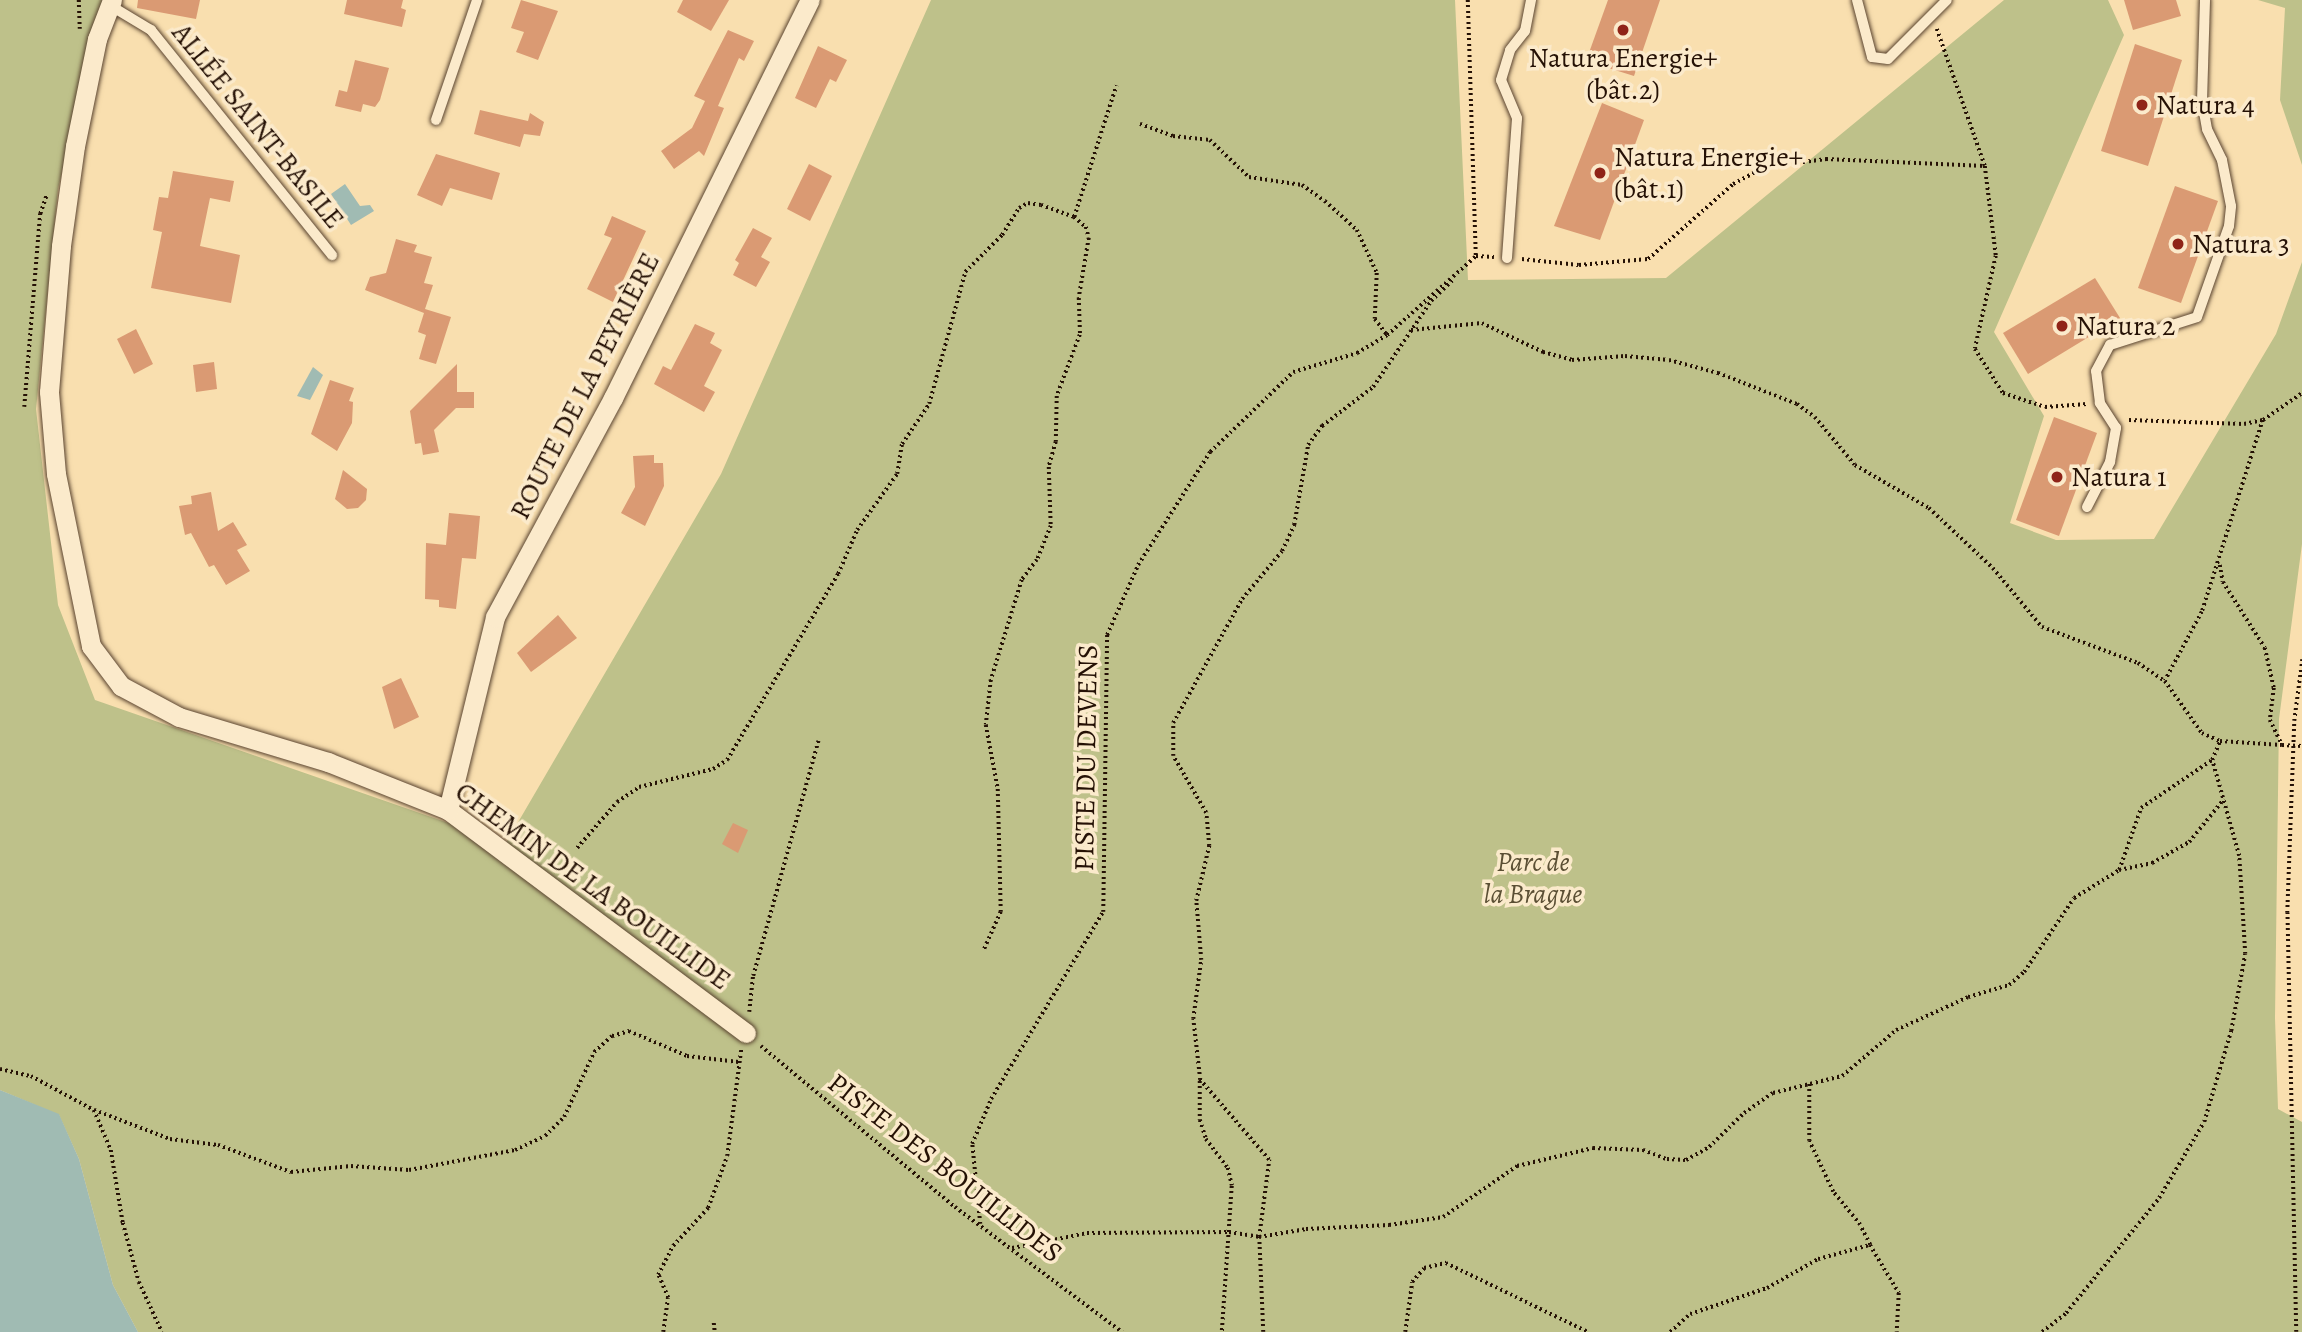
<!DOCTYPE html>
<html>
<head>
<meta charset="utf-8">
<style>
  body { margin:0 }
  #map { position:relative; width:2302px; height:1332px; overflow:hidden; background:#f9dfaf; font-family:Alegreya,serif }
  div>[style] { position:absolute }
  .green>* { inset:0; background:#bec18a }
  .water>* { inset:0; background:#a0bbb3 }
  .building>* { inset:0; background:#da9a73 }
  .path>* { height:3.5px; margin-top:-1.75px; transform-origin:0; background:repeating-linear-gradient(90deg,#251105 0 2px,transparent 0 5.5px) }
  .roads { filter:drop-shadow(0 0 2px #5a4430) drop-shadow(0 0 2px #5a4430) }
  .service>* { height:10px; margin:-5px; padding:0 5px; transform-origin:5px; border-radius:5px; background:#fbeacb }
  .minor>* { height:19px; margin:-9.5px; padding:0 9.5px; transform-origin:9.5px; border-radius:9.5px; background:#fbeacb }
  .path-bridge>* { height:3.5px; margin-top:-1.75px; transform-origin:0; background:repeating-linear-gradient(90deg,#251105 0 2px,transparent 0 5.5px) }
  .dots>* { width:19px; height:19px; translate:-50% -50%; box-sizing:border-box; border:4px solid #fbeacb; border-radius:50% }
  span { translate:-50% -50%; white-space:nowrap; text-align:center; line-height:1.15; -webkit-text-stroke:7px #fbeacb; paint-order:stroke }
  .poi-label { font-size:28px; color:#251105 }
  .left { translate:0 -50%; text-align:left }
  .street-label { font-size:28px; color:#251105 }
  .park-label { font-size:28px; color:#5b4f34; font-style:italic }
</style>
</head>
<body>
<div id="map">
  <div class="green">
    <i style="clip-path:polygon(0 0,103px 0,58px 189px,36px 409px,58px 605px,95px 700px,506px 843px,721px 474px,931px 0,1455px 0,1468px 280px,1666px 278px,2004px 0,2108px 0,2124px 35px,1994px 332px,2044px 416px,2010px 523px,2056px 540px,2154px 539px,2276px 334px,2302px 262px,2302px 544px,2279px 719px,2275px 1018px,2278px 1109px,2302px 1122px,2302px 1332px,138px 1332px,113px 1285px,79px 1159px,59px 1115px,0 1090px)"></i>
    <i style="clip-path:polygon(2258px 0,2302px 0,2302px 165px,2280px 100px,2285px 8px)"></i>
  </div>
  <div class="water">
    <i style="clip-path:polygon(345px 184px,360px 206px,370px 205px,374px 211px,351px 225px,331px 194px)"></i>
    <i style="clip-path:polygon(313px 367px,323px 375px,310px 400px,297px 396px)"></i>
    <i style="clip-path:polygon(0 1090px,59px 1114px,79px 1159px,113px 1285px,138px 1332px,0 1332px)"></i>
  </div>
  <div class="building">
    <i style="clip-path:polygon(138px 0,200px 0,196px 19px,137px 8px)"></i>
    <i style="clip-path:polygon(347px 0,403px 0,401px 8px,406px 10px,402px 27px,344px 14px)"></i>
    <i style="clip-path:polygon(521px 0,558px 11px,538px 60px,516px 52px,524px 32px,511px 28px)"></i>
    <i style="clip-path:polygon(683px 0,729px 0,711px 31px,677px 12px)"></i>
    <i style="clip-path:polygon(1608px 0,1660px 0,1634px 76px,1586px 61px)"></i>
    <i style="clip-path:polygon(2124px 0,2176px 0,2181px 16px,2133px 30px)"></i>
    <i style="clip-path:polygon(728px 30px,754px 41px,744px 61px,739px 58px,718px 106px,724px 108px,704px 156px,699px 151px,674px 169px,661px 151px,692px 128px,705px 101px,694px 96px)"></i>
    <i style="clip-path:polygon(2135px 44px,2182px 60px,2148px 166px,2101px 151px)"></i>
    <i style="clip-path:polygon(818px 46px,847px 60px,836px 82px,830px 79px,816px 108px,795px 98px)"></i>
    <i style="clip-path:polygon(355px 60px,389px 68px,380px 100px,375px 107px,363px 104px,361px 112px,335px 106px,339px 90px,347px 92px)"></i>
    <i style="clip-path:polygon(1602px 103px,1644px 120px,1600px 240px,1554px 226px)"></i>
    <i style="clip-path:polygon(480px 110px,528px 121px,530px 113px,544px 122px,540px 136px,524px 134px,520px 147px,474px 134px)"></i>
    <i style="clip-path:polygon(436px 154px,500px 173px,492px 200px,450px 188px,442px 206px,417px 195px)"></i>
    <i style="clip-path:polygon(809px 164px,832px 176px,810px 221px,787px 209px)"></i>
    <i style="clip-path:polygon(173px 171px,234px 181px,230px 202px,210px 198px,200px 246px,240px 255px,231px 303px,151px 288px,162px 232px,153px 230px,159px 197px,168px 198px)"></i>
    <i style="clip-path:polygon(2175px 186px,2218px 201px,2181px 303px,2138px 288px)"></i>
    <i style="clip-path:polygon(612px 216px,646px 231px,613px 302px,587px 289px,612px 238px,604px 235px)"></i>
    <i style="clip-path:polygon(753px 228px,772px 238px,761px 257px,770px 262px,756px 287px,733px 275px,739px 263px,735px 260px)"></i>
    <i style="clip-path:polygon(396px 239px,417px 245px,414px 252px,432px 257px,424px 283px,433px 285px,425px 309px,451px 317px,436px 364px,419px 359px,426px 335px,418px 332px,424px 313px,365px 290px,370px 277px,386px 273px)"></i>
    <i style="clip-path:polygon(2095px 278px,2120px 318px,2028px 374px,2003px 333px)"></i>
    <i style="clip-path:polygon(695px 324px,715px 333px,710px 343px,722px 350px,704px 386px,715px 392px,704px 412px,654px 384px,663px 366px,671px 370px)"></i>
    <i style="clip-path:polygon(136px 329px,153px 364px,134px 374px,117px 339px)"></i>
    <i style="clip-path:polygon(214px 362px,217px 389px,196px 392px,193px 365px)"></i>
    <i style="clip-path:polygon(457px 364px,457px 392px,474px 392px,474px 408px,456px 408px,434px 430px,439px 452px,423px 455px,421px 443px,415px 444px,410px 411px)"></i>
    <i style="clip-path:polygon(330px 380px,354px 388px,349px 401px,353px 402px,352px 423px,337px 451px,311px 434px)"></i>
    <i style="clip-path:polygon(2054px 417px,2097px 433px,2059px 536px,2016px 520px)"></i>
    <i style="clip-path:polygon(654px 455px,654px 463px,663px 463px,664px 486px,645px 526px,621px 513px,635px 487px,633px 456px)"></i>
    <i style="clip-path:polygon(343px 470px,367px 489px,366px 500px,358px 508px,347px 509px,335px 499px)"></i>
    <i style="clip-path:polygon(211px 492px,218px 531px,233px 522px,247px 545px,237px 550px,250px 571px,226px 585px,214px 565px,209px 567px,191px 533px,185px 535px,179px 506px,192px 504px,191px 496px)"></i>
    <i style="clip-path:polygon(449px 513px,480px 516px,476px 559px,462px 558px,456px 609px,439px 607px,439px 600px,425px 599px,426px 543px,446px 545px)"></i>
    <i style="clip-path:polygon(558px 615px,577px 638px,531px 672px,517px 653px)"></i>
    <i style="clip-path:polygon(401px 678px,419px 717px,394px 729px,382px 687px)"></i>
    <i style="clip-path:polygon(733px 823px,748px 830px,738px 853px,722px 844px)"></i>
  </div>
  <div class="path">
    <i style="left:79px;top:0;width:29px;rotate:88deg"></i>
    <i style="left:1468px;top:0;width:256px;rotate:88.2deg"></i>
    <i style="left:1937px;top:29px;width:145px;rotate:70.7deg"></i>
    <i style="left:1140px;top:124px;width:35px;rotate:20deg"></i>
    <i style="left:1173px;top:136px;width:37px;rotate:6deg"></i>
    <i style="left:1210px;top:140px;width:54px;rotate:43.5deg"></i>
    <i style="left:1249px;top:177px;width:54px;rotate:8.6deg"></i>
    <i style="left:1302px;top:185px;width:28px;rotate:35deg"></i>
    <i style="left:1325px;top:201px;width:43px;rotate:42.2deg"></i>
    <i style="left:1357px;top:230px;width:47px;rotate:65.1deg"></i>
    <i style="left:1377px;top:273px;width:46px;rotate:92.5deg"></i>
    <i style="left:1375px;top:319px;width:20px;rotate:53deg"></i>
    <i style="left:1074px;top:217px;width:138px;rotate:-72.2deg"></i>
    <i style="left:1522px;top:259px;width:57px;rotate:6deg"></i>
    <i style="left:1579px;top:265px;width:69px;rotate:-5deg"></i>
    <i style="left:1648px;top:259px;width:113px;rotate:-41.4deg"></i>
    <i style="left:1733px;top:184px;width:36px;rotate:-28deg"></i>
    <i style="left:1765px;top:167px;width:62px;rotate:-7.5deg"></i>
    <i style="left:1826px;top:159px;width:159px;rotate:2.5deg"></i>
    <i style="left:1985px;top:166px;width:91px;rotate:83deg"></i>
    <i style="left:1996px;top:256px;width:95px;rotate:102.7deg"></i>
    <i style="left:1975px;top:349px;width:52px;rotate:57.5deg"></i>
    <i style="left:2003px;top:393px;width:44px;rotate:18.4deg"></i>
    <i style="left:2045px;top:407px;width:42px;rotate:-4.1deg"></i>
    <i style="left:1411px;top:330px;width:71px;rotate:-5.6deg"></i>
    <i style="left:1482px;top:323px;width:68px;rotate:25.4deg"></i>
    <i style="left:1543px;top:352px;width:30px;rotate:15deg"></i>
    <i style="left:1572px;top:360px;width:53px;rotate:-4.3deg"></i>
    <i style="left:1625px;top:356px;width:44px;rotate:5.2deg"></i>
    <i style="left:1669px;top:360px;width:51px;rotate:14.9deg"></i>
    <i style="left:1718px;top:373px;width:85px;rotate:21.4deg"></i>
    <i style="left:1797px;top:404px;width:22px;rotate:36deg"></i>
    <i style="left:1815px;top:417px;width:62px;rotate:50.2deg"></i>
    <i style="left:1855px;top:465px;width:86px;rotate:30.2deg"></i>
    <i style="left:1929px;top:508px;width:88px;rotate:43.2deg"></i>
    <i style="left:1993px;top:568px;width:77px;rotate:50.3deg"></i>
    <i style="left:2042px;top:627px;width:103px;rotate:20.6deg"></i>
    <i style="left:2138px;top:663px;width:32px;rotate:34deg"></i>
    <i style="left:24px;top:407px;width:194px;rotate:-85.3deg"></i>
    <i style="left:40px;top:214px;width:21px;rotate:-71deg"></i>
    <i style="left:2129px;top:420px;width:115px;rotate:2deg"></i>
    <i style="left:2244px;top:424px;width:19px;rotate:-12deg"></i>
    <i style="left:2263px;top:420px;width:47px;rotate:-34.7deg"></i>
    <i style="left:2263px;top:420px;width:201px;rotate:107.6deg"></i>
    <i style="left:2202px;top:612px;width:78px;rotate:118.2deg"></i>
    <i style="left:2165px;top:681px;width:64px;rotate:54.6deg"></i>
    <i style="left:2202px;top:733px;width:20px;rotate:24deg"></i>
    <i style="left:2220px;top:741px;width:62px;rotate:3.7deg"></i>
    <i style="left:2220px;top:565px;width:17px;rotate:80deg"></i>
    <i style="left:2223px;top:582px;width:78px;rotate:57.5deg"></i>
    <i style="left:2265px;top:648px;width:41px;rotate:77.3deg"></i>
    <i style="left:2274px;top:688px;width:32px;rotate:97deg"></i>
    <i style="left:2270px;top:720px;width:28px;rotate:64deg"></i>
    <i style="left:577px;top:848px;width:61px;rotate:-49deg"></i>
    <i style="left:617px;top:802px;width:27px;rotate:-34deg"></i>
    <i style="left:639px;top:787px;width:76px;rotate:-13.7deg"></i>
    <i style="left:713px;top:769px;width:17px;rotate:-33deg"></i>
    <i style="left:727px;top:760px;width:217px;rotate:-59.2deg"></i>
    <i style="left:838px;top:574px;width:48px;rotate:-66.6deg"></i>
    <i style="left:857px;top:530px;width:69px;rotate:-54.5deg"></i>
    <i style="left:897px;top:474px;width:30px;rotate:-81deg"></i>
    <i style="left:902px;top:444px;width:48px;rotate:-56deg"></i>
    <i style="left:929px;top:404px;width:137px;rotate:-74.7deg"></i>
    <i style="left:965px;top:272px;width:52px;rotate:-45deg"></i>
    <i style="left:1002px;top:235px;width:32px;rotate:-58deg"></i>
    <i style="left:1019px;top:208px;width:10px;rotate:-29deg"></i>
    <i style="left:1028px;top:203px;width:13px;rotate:9deg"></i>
    <i style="left:1041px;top:205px;width:35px;rotate:20deg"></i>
    <i style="left:1074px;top:217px;width:16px;rotate:40deg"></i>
    <i style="left:1086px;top:227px;width:11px;rotate:75deg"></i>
    <i style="left:1089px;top:238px;width:61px;rotate:99.5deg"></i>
    <i style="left:1079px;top:298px;width:37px;rotate:88deg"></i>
    <i style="left:1080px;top:335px;width:65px;rotate:110.7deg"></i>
    <i style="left:1057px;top:396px;width:46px;rotate:91.2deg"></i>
    <i style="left:1056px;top:442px;width:26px;rotate:106deg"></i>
    <i style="left:1049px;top:467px;width:59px;rotate:88.1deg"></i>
    <i style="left:1051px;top:526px;width:37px;rotate:112deg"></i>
    <i style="left:1037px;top:560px;width:25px;rotate:127deg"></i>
    <i style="left:1022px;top:580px;width:105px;rotate:107.2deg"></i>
    <i style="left:991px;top:680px;width:45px;rotate:96.3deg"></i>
    <i style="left:986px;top:725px;width:65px;rotate:79.4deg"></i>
    <i style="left:998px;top:789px;width:123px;rotate:88.6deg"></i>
    <i style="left:1001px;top:912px;width:42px;rotate:114.1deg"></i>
    <i style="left:2119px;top:870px;width:66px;rotate:-70.5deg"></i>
    <i style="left:2141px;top:808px;width:86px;rotate:-34.1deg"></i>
    <i style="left:749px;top:1012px;width:36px;rotate:-84deg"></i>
    <i style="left:753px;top:976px;width:244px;rotate:-74.5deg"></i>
    <i style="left:761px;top:1046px;width:252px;rotate:39.7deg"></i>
    <i style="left:955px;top:1207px;width:209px;rotate:36.8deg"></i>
    <i style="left:0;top:1069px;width:32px;rotate:13deg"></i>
    <i style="left:31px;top:1076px;width:72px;rotate:28.4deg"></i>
    <i style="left:94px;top:1110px;width:81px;rotate:20.9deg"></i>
    <i style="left:170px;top:1139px;width:48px;rotate:7.1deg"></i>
    <i style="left:218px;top:1145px;width:78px;rotate:20.3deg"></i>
    <i style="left:291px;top:1172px;width:60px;rotate:-5.7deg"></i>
    <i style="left:351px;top:1166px;width:58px;rotate:3.9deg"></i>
    <i style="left:409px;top:1170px;width:108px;rotate:-10.7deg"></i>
    <i style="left:515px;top:1150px;width:33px;rotate:-25deg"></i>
    <i style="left:545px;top:1136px;width:27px;rotate:-45deg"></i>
    <i style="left:564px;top:1117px;width:72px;rotate:-65.2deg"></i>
    <i style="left:594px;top:1052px;width:24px;rotate:-42deg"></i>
    <i style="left:612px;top:1036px;width:18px;rotate:-16deg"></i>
    <i style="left:629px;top:1031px;width:63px;rotate:23.3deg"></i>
    <i style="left:687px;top:1056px;width:52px;rotate:6.6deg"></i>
    <i style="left:1200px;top:1081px;width:39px;rotate:90deg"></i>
    <i style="left:1200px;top:1120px;width:20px;rotate:72deg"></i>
    <i style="left:1206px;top:1139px;width:36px;rotate:53deg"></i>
    <i style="left:1228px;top:1168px;width:18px;rotate:77deg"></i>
    <i style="left:1232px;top:1186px;width:146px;rotate:93.9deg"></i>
    <i style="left:94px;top:1110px;width:43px;rotate:67deg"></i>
    <i style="left:111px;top:1150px;width:74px;rotate:80.7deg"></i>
    <i style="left:123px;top:1223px;width:61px;rotate:74.8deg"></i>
    <i style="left:139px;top:1282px;width:55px;rotate:65.3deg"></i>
    <i style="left:980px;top:1224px;width:80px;rotate:-95.7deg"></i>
    <i style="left:972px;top:1144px;width:49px;rotate:-67.1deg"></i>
    <i style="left:991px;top:1099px;width:218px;rotate:-59.1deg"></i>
    <i style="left:1103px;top:912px;width:277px;rotate:-89.2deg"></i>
    <i style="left:1107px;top:635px;width:77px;rotate:-66.1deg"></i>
    <i style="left:1138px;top:565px;width:134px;rotate:-57.5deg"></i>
    <i style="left:1210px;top:452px;width:115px;rotate:-43.9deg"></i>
    <i style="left:1293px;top:372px;width:67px;rotate:-16.5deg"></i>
    <i style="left:1357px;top:353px;width:35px;rotate:-31deg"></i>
    <i style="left:1387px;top:335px;width:119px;rotate:-41.6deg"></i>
    <i style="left:1476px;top:256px;width:18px;rotate:3deg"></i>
    <i style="left:1870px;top:1245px;width:56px;rotate:58.9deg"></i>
    <i style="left:1899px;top:1293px;width:39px;rotate:93deg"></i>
    <i style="left:1012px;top:1248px;width:76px;rotate:-11.3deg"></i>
    <i style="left:1087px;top:1233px;width:142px;rotate:-0.4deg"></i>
    <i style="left:1229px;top:1232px;width:30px;rotate:9deg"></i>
    <i style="left:1259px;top:1237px;width:48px;rotate:-9.7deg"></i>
    <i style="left:1306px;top:1229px;width:83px;rotate:-2.8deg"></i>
    <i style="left:1389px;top:1225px;width:55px;rotate:-8.4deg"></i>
    <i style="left:1443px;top:1217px;width:90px;rotate:-34.6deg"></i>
    <i style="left:1517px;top:1166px;width:78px;rotate:-13.3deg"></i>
    <i style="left:1593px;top:1148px;width:50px;rotate:2.3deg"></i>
    <i style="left:1643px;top:1150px;width:26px;rotate:21deg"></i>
    <i style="left:1667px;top:1159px;width:19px;rotate:3deg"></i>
    <i style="left:1686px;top:1160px;width:26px;rotate:-29deg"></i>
    <i style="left:1709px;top:1147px;width:49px;rotate:-44.2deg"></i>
    <i style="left:1744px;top:1113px;width:35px;rotate:-35deg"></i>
    <i style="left:1773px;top:1093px;width:71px;rotate:-13.8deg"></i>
    <i style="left:1842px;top:1076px;width:71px;rotate:-40.4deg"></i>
    <i style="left:1896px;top:1030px;width:79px;rotate:-24.6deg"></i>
    <i style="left:1968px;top:997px;width:43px;rotate:-16.3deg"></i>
    <i style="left:2009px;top:985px;width:20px;rotate:-41deg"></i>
    <i style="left:2024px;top:972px;width:89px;rotate:-56deg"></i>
    <i style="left:2074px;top:898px;width:53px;rotate:-31.9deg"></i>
    <i style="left:2119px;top:870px;width:34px;rotate:-12deg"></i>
    <i style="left:2152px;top:863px;width:43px;rotate:-29.6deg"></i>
    <i style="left:2189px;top:842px;width:55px;rotate:-50.9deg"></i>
    <i style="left:714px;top:1323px;width:9px;rotate:84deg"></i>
    <i style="left:663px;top:1332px;width:34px;rotate:-82deg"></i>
    <i style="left:668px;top:1298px;width:25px;rotate:-113deg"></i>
    <i style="left:658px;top:1275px;width:33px;rotate:-63deg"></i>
    <i style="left:673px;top:1246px;width:52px;rotate:-47.4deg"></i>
    <i style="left:708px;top:1208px;width:55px;rotate:-69.9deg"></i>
    <i style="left:727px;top:1156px;width:107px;rotate:-82.5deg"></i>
    <i style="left:1263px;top:1332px;width:95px;rotate:-92.4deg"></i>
    <i style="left:1259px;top:1237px;width:78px;rotate:-82.6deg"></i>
    <i style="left:1269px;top:1160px;width:106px;rotate:-130.8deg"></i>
    <i style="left:1200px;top:1080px;width:61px;rotate:-96.5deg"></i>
    <i style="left:1193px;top:1019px;width:60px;rotate:-82.3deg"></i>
    <i style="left:1201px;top:960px;width:59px;rotate:-94.8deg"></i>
    <i style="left:1196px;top:901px;width:57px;rotate:-76.7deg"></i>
    <i style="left:1209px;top:846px;width:33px;rotate:-95deg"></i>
    <i style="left:1206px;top:813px;width:66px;rotate:-120.1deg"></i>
    <i style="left:1173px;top:756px;width:33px;rotate:-90deg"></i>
    <i style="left:1173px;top:723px;width:142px;rotate:-60.9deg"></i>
    <i style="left:1242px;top:599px;width:62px;rotate:-50.2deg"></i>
    <i style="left:1282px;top:551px;width:29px;rotate:-65deg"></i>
    <i style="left:1294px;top:525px;width:81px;rotate:-80.1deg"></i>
    <i style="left:1308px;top:445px;width:24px;rotate:-54deg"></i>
    <i style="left:1322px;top:426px;width:64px;rotate:-37.4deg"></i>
    <i style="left:1373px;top:387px;width:104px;rotate:-56deg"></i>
    <i style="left:1431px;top:301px;width:30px;rotate:-44deg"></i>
    <i style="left:1405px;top:1332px;width:50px;rotate:-82deg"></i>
    <i style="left:1412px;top:1282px;width:18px;rotate:-49deg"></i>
    <i style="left:1424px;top:1268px;width:23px;rotate:-13deg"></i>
    <i style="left:1446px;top:1263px;width:158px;rotate:25.9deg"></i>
    <i style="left:1670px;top:1332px;width:27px;rotate:-42deg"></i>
    <i style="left:1690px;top:1314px;width:81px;rotate:-18.7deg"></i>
    <i style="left:1767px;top:1288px;width:59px;rotate:-29.6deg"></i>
    <i style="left:1818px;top:1259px;width:54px;rotate:-15.1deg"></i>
    <i style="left:1870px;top:1245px;width:22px;rotate:-117deg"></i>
    <i style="left:1860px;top:1225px;width:43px;rotate:-129.3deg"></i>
    <i style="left:1833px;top:1192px;width:56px;rotate:-115.2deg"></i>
    <i style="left:1809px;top:1141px;width:59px;rotate:-90deg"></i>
    <i style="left:2042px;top:1332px;width:31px;rotate:-38deg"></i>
    <i style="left:2066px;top:1313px;width:148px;rotate:-51deg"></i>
    <i style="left:2159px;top:1198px;width:88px;rotate:-59.4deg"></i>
    <i style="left:2204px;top:1122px;width:95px;rotate:-73.5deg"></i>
    <i style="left:2231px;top:1031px;width:78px;rotate:-79.7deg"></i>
    <i style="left:2245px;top:954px;width:98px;rotate:-93.5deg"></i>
    <i style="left:2239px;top:856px;width:100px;rotate:-105.7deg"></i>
    <i style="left:2212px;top:760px;width:21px;rotate:-67deg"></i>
    <i style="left:2296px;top:1332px;width:419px;rotate:-91.2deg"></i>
    <i style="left:2287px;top:913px;width:192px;rotate:-87.9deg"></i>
    <i style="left:2294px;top:721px;width:62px;rotate:-82.5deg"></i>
  </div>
  <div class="roads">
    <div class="service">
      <i style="left:1857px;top:0;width:59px;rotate:75.3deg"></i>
      <i style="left:1872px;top:57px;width:16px;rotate:7deg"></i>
      <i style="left:1888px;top:59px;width:83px;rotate:-45deg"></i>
      <i style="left:111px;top:6px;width:47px;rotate:31deg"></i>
      <i style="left:151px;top:30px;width:289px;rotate:51.2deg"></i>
      <i style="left:436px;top:120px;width:127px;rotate:-71.1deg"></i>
      <i style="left:1507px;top:258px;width:140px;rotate:-85.9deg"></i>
      <i style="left:1517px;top:118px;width:41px;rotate:-112.8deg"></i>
      <i style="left:1501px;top:80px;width:31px;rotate:-73deg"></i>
      <i style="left:1510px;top:50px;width:24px;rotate:-52deg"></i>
      <i style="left:1525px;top:31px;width:32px;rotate:-79deg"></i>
      <i style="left:2087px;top:507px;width:51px;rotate:-62.9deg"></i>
      <i style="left:2110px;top:462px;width:35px;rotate:-80deg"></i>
      <i style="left:2116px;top:428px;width:30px;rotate:-123deg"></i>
      <i style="left:2100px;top:403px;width:32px;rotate:-97deg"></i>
      <i style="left:2096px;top:371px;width:30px;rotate:-62deg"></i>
      <i style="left:2110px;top:345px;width:91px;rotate:-17.8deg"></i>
      <i style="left:2197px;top:317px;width:96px;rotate:-70.6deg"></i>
      <i style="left:2229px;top:226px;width:20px;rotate:-84deg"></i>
      <i style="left:2231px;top:206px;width:47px;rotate:-101.1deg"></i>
      <i style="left:2222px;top:160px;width:34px;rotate:-116deg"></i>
      <i style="left:2207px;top:129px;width:28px;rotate:-100deg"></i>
      <i style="left:2202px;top:101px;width:101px;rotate:-88.3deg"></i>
    </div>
    <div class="minor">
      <i style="left:112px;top:0;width:42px;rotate:111deg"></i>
      <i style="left:97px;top:39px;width:109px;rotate:101.6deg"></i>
      <i style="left:75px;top:146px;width:101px;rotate:98deg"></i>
      <i style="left:61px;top:246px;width:146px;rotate:94.7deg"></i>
      <i style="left:49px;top:392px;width:82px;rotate:85.1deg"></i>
      <i style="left:56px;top:474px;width:176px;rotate:78.5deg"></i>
      <i style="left:91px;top:646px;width:50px;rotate:53.1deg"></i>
      <i style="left:121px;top:686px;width:66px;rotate:28.1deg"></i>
      <i style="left:179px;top:717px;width:156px;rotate:16.8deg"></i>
      <i style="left:328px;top:762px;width:129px;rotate:21.8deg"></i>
      <i style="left:448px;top:810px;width:372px;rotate:36.8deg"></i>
      <i style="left:448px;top:810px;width:199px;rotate:-76.3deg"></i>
      <i style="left:495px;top:617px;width:249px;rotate:-61.7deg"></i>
      <i style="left:613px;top:398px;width:444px;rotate:-63.7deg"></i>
    </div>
  </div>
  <div class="path-bridge">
    <i style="left:2282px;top:745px;width:20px;rotate:3deg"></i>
  </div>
  <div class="dots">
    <i style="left:1623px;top:30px;background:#8f2418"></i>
    <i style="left:2142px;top:105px;background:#8f2418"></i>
    <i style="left:1600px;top:173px;background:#8f2418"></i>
    <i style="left:2178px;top:244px;background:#8f2418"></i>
    <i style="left:2062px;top:326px;background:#8f2418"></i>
    <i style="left:2057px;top:477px;background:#8f2418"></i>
  </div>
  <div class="poi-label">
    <span style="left:1623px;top:74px">Natura Energie+<br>(bât.2)</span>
    <span class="left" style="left:2156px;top:105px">Natura 4</span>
    <span class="left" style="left:1614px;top:173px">Natura Energie+<br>(bât.1)</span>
    <span class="left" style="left:2192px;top:244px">Natura 3</span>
    <span class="left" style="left:2076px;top:326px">Natura 2</span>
    <span class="left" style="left:2071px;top:477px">Natura 1</span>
  </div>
  <div class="street-label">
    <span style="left:258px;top:126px;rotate:51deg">ALLÉE SAINT-BASILE</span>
    <span style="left:585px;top:386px;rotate:-63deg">ROUTE DE LA PEYRIÈRE</span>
    <span style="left:1086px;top:758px;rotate:-89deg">PISTE DU DEVENS</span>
    <span style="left:593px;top:886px;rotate:36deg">CHEMIN DE LA BOUILLIDE</span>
    <span style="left:945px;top:1168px;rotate:38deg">PISTE DES BOUILLIDES</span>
  </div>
  <div class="park-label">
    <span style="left:1533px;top:878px">Parc de<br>la Brague</span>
  </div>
</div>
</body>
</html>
